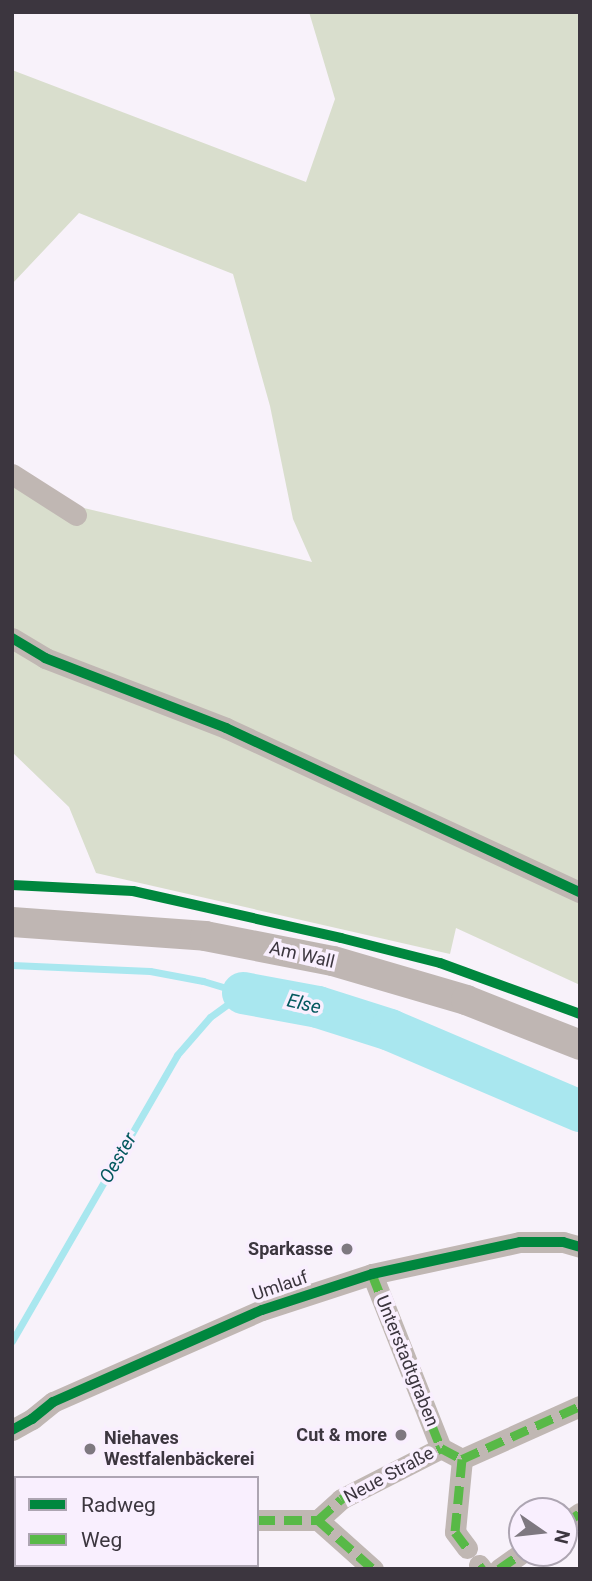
<!DOCTYPE html>
<html>
<head>
<meta charset="utf-8">
<style>
  body { margin:0 }
  #map { position:relative; width:592px; height:1581px; overflow:hidden; background:#f8f2fa; font-family:Roboto,sans-serif }
  div>[style] { position:absolute }
  .green>* { inset:0; background:#d9decd }
  .stream>* { height:7px; margin:-3.5px; padding:0 3.5px; transform-origin:3.5px; border-radius:3.5px; background:#a9e7ef }
  .river>* { height:42px; margin:-21px; padding:0 21px; transform-origin:21px; border-radius:21px; background:#a9e7ef }
  .street>* { height:21px; margin:-10.5px; padding:0 10.5px; transform-origin:10.5px; border-radius:10.5px; background:#c0b7b3 }
  .secondary>* { height:30px; margin:-15px; padding:0 15px; transform-origin:15px; border-radius:15px; background:#bfb6b3 }
  .quiet>* { height:9px; margin-top:-4.5px; transform-origin:0; background:repeating-linear-gradient(90deg,#58b947 0 18px,transparent 0 27px) }
  .cycleway>* { height:10px; margin:-5px; padding:0 5px; transform-origin:5px; border-radius:5px; background:#00873e }
  .dots>* { width:19px; height:19px; translate:-50% -50%; box-sizing:border-box; border:4px solid #f9effe; border-radius:50% }
  span { translate:-50% -50%; white-space:nowrap; text-align:center; line-height:1.15; -webkit-text-stroke:7px #f9effe; paint-order:stroke }
  .street-label { font-size:18px; color:#3c363f }
  .poi-label { font-size:18px; color:#3c363f; font-weight:700 }
  .right { translate:-100% -50%; text-align:right }
  .left { translate:0 -50%; text-align:left }
  .water-label { font-size:19px; color:#03585e; font-style:italic }
  .frame { position:absolute; inset:0; border:14px solid #3c363f; pointer-events:none }
  .legend { position:absolute; left:14px; top:1476px; width:245px; height:91px; box-sizing:border-box; background:#f9effe; border:2px solid #ada5b2; margin:0; padding:9px 12px; list-style:none; font-size:21px; color:#3c363f }
  .legend li { display:flex; align-items:center; gap:14px; height:35px }
  .legend b { width:35px; border:2px solid #ada5b2 }
  .north { position:absolute; left:508px; top:1497px; width:70px; height:70px; box-sizing:border-box; background:#f9effe; border:2px solid #ada5b2; border-radius:50%; rotate:104deg; font-size:19px; font-weight:700; line-height:28px; text-align:center; color:#3c363f }
  .north::after { content:''; display:block; margin:auto; width:24px; height:32px; background:#7e7880; clip-path:polygon(50% 0,100% 100%,50% 72%,0 100%) }
</style>
</head>
<body>
<div id="map">
  <div class="green">
    <i style="clip-path:polygon(309px 12px,580px 12px,580px 985px,456px 928px,450px 954px,96px 873px,69px 807px,12px 752px,12px 474px,50px 500px,312px 562px,293px 519px,270px 406px,233px 274px,79px 213px,12px 284px,12px 70px,306px 182px,335px 99px)"></i>
  </div>
  <div class="stream">
    <i style="left:12px;top:965px;width:138px;rotate:2.5deg"></i>
    <i style="left:150px;top:971px;width:54px;rotate:10.7deg"></i>
    <i style="left:203px;top:981px;width:42px;rotate:16.7deg"></i>
    <i style="left:12px;top:1341px;width:330px;rotate:-60deg"></i>
    <i style="left:177px;top:1055px;width:50px;rotate:-49deg"></i>
    <i style="left:210px;top:1017px;width:41px;rotate:-36deg"></i>
  </div>
  <div class="river">
    <i style="left:243px;top:993px;width:76px;rotate:10.6deg"></i>
    <i style="left:318px;top:1007px;width:76px;rotate:17.7deg"></i>
    <i style="left:390px;top:1030px;width:207px;rotate:23.1deg"></i>
  </div>
  <div class="street">
    <i style="left:12px;top:474px;width:76px;rotate:32.6deg"></i>
    <i style="left:12px;top:638px;width:39px;rotate:31deg"></i>
    <i style="left:45px;top:658px;width:194px;rotate:21.1deg"></i>
    <i style="left:226px;top:728px;width:390px;rotate:24.9deg"></i>
    <i style="left:372px;top:1274px;width:187px;rotate:68.4deg"></i>
    <i style="left:12px;top:1430px;width:23px;rotate:-29deg"></i>
    <i style="left:32px;top:1419px;width:27px;rotate:-39deg"></i>
    <i style="left:53px;top:1402px;width:228px;rotate:-23.8deg"></i>
    <i style="left:262px;top:1310px;width:116px;rotate:-18.1deg"></i>
    <i style="left:372px;top:1274px;width:151px;rotate:-12.2deg"></i>
    <i style="left:520px;top:1242px;width:43px"></i>
    <i style="left:563px;top:1242px;width:18px;rotate:16deg"></i>
    <i style="left:441px;top:1448px;width:24px;rotate:28deg"></i>
    <i style="left:462px;top:1459px;width:129px;rotate:-24.2deg"></i>
    <i style="left:462px;top:1459px;width:73px;rotate:95.5deg"></i>
    <i style="left:455px;top:1532px;width:20px;rotate:53deg"></i>
    <i style="left:257px;top:1520px;width:61px"></i>
    <i style="left:318px;top:1520px;width:74px;rotate:41.7deg"></i>
    <i style="left:318px;top:1520px;width:31px;rotate:-42deg"></i>
    <i style="left:341px;top:1499px;width:112px;rotate:-27deg"></i>
    <i style="left:564px;top:1524px;width:19px;rotate:-35deg"></i>
    <i style="left:189px;top:1565px;width:5px;rotate:53deg"></i>
    <i style="left:479px;top:1565px;width:5px;rotate:53deg"></i>
    <i style="left:154px;top:1569px;width:6px;rotate:-39deg"></i>
    <i style="left:499px;top:1569px;width:28px;rotate:-35deg"></i>
  </div>
  <div class="secondary">
    <i style="left:12px;top:922px;width:194px;rotate:4.1deg"></i>
    <i style="left:205px;top:936px;width:130px;rotate:11.1deg"></i>
    <i style="left:333px;top:961px;width:139px;rotate:16.3deg"></i>
    <i style="left:466px;top:1000px;width:123px;rotate:21.5deg"></i>
  </div>
  <div class="quiet">
    <i style="left:372px;top:1274px;width:187px;rotate:68.4deg"></i>
    <i style="left:441px;top:1448px;width:24px;rotate:28deg"></i>
    <i style="left:462px;top:1459px;width:129px;rotate:-24.2deg"></i>
    <i style="left:462px;top:1459px;width:73px;rotate:95.5deg"></i>
    <i style="left:455px;top:1532px;width:20px;rotate:53deg"></i>
    <i style="left:257px;top:1520px;width:61px"></i>
    <i style="left:318px;top:1520px;width:74px;rotate:41.7deg"></i>
    <i style="left:318px;top:1520px;width:31px;rotate:-42deg"></i>
    <i style="left:341px;top:1499px;width:112px;rotate:-27deg"></i>
    <i style="left:564px;top:1524px;width:19px;rotate:-35deg"></i>
    <i style="left:189px;top:1565px;width:5px;rotate:53deg"></i>
    <i style="left:479px;top:1565px;width:5px;rotate:53deg"></i>
    <i style="left:154px;top:1569px;width:6px;rotate:-39deg"></i>
    <i style="left:499px;top:1569px;width:28px;rotate:-35deg"></i>
  </div>
  <div class="cycleway">
    <i style="left:12px;top:638px;width:39px;rotate:31deg"></i>
    <i style="left:45px;top:658px;width:194px;rotate:21.1deg"></i>
    <i style="left:226px;top:728px;width:390px;rotate:24.9deg"></i>
    <i style="left:12px;top:885px;width:121px;rotate:2.8deg"></i>
    <i style="left:133px;top:891px;width:213px;rotate:12.7deg"></i>
    <i style="left:341px;top:938px;width:102px;rotate:14.2deg"></i>
    <i style="left:440px;top:963px;width:149px;rotate:20deg"></i>
    <i style="left:12px;top:1430px;width:23px;rotate:-29deg"></i>
    <i style="left:32px;top:1419px;width:27px;rotate:-39deg"></i>
    <i style="left:53px;top:1402px;width:228px;rotate:-23.8deg"></i>
    <i style="left:262px;top:1310px;width:116px;rotate:-18.1deg"></i>
    <i style="left:372px;top:1274px;width:151px;rotate:-12.2deg"></i>
    <i style="left:520px;top:1242px;width:43px"></i>
    <i style="left:563px;top:1242px;width:18px;rotate:16deg"></i>
  </div>
  <div class="dots">
    <i style="left:347px;top:1249px;background:#7e7880"></i>
    <i style="left:401px;top:1435px;background:#7e7880"></i>
    <i style="left:90px;top:1449px;background:#7e7880"></i>
  </div>
  <div class="street-label">
    <span style="left:302px;top:955px;rotate:13deg">Am Wall</span>
    <span style="left:280px;top:1286px;rotate:-19deg">Umlauf</span>
    <span style="left:407px;top:1361px;rotate:68deg">Unterstadtgraben</span>
    <span style="left:389px;top:1475px;rotate:-28deg">Neue Straße</span>
  </div>
  <div class="poi-label">
    <span class="right" style="left:333px;top:1249px">Sparkasse</span>
    <span class="right" style="left:387px;top:1435px">Cut &amp; more</span>
    <span class="left" style="left:104px;top:1449px">Niehaves<br>Westfalenbäckerei</span>
  </div>
  <div class="water-label">
    <span style="left:304px;top:1004px;rotate:13deg">Else</span>
    <span style="left:118px;top:1158px;rotate:-60deg">Oester</span>
  </div>
  <div class="frame"></div>
  <ul class="legend">
  <li><b style="height:9px;background:#00873e"></b>Radweg</li>
  <li><b style="height:9px;background:#58b947"></b>Weg</li>
  </ul>
  <div class="north">N</div>
</div>
</body>
</html>
